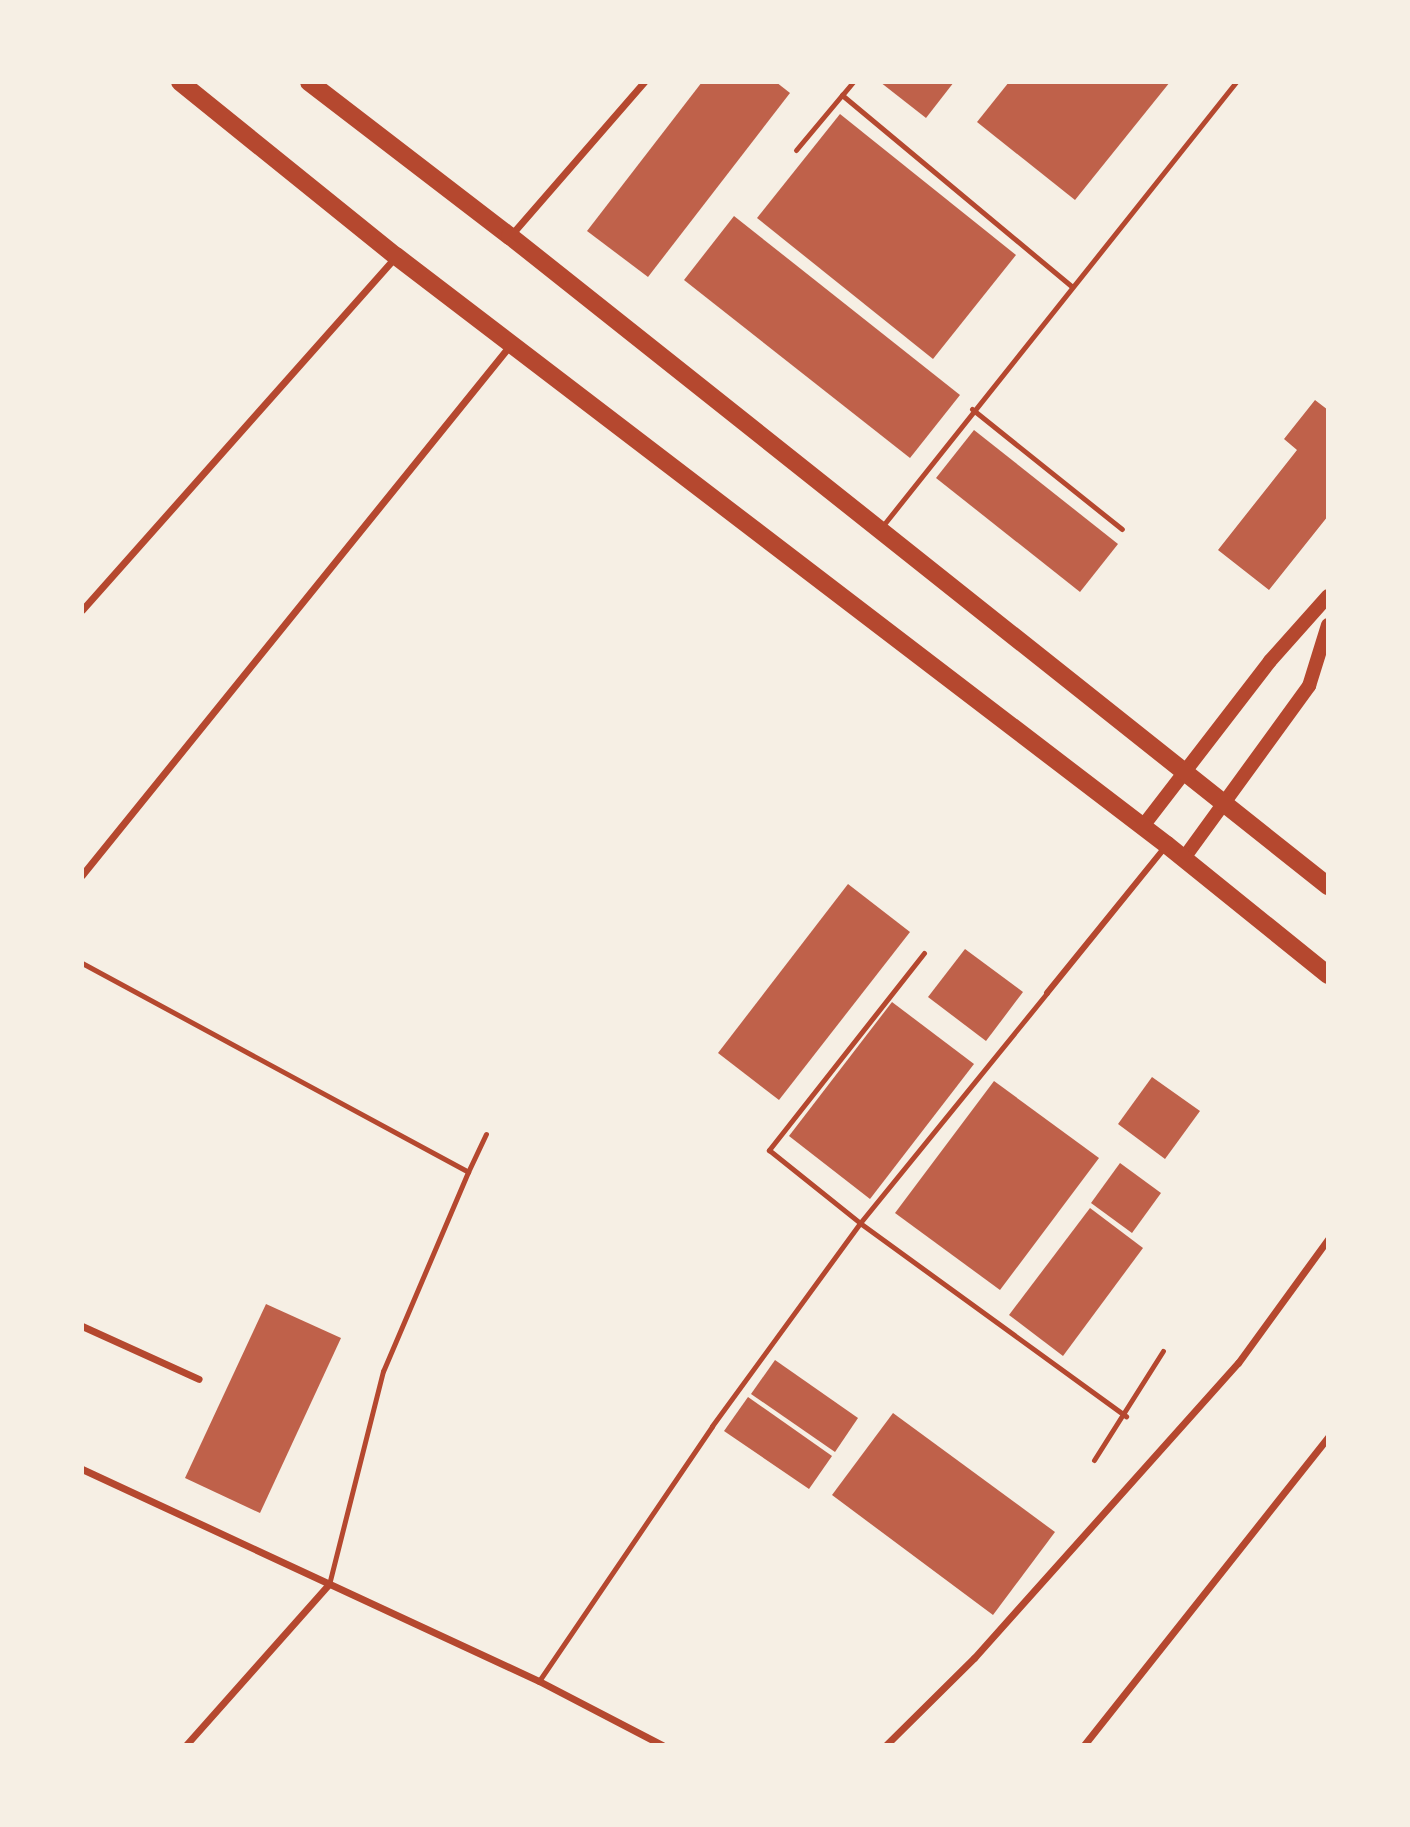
<!DOCTYPE html>
<html>
<head>
<meta charset="utf-8">
<style>
  body { margin:0 }
  #map { position:relative; width:1410px; height:1827px; overflow:hidden; background:#f6efe4; font-family:Cabin,sans-serif }
  div>[style] { position:absolute }
  .building>* { inset:0; background:#bf614a }
  .service>* { height:5px; margin:-2.5px; padding:0 2.5px; transform-origin:2.5px; border-radius:2.5px; background:#b5482f }
  .pedestrian>* { height:6px; margin:-3px; padding:0 3px; transform-origin:3px; border-radius:3px; background:#b5482f }
  .minor>* { height:7px; margin:-3.5px; padding:0 3.5px; transform-origin:3.5px; border-radius:3.5px; background:#b5482f }
  .secondary>* { height:14px; margin:-7px; padding:0 7px; transform-origin:7px; border-radius:7px; background:#b5482f }
  .primary>* { height:18px; margin:-9px; padding:0 9px; transform-origin:9px; border-radius:9px; background:#b5482f }
  span { translate:-50% -50%; white-space:nowrap; text-align:center; line-height:1.15; -webkit-text-stroke:5px #f6efe4; paint-order:stroke }
  .frame { position:absolute; inset:0; border:84px solid #f6efe4; pointer-events:none }
</style>
</head>
<body>
<div id="map">
  <div class="building">
    <i style="clip-path:polygon(702px 82px,776px 82px,790px 93px,648px 277px,587px 231px)"></i>
    <i style="clip-path:polygon(880px 82px,954px 82px,926px 118px)"></i>
    <i style="clip-path:polygon(1009px 82px,1170px 82px,1075px 200px,977px 122px)"></i>
    <i style="clip-path:polygon(840px 114px,1016px 255px,933px 359px,757px 218px)"></i>
    <i style="clip-path:polygon(734px 216px,960px 395px,910px 458px,684px 280px)"></i>
    <i style="clip-path:polygon(1315px 400px,1328px 410px,1328px 516px,1269px 590px,1218px 550px,1297px 450px,1284px 439px)"></i>
    <i style="clip-path:polygon(974px 430px,1118px 544px,1080px 592px,936px 478px)"></i>
    <i style="clip-path:polygon(848px 884px,910px 932px,779px 1100px,718px 1053px)"></i>
    <i style="clip-path:polygon(965px 949px,1023px 992px,986px 1041px,928px 997px)"></i>
    <i style="clip-path:polygon(892px 1002px,974px 1064px,870px 1199px,789px 1136px)"></i>
    <i style="clip-path:polygon(1152px 1077px,1200px 1111px,1165px 1159px,1118px 1124px)"></i>
    <i style="clip-path:polygon(994px 1081px,1099px 1158px,1000px 1290px,895px 1213px)"></i>
    <i style="clip-path:polygon(1120px 1163px,1161px 1193px,1132px 1233px,1091px 1203px)"></i>
    <i style="clip-path:polygon(1090px 1208px,1143px 1248px,1063px 1356px,1009px 1315px)"></i>
    <i style="clip-path:polygon(266px 1304px,341px 1338px,260px 1513px,185px 1478px)"></i>
    <i style="clip-path:polygon(775px 1360px,858px 1418px,835px 1452px,751px 1394px)"></i>
    <i style="clip-path:polygon(748px 1397px,832px 1456px,809px 1489px,724px 1431px)"></i>
    <i style="clip-path:polygon(893px 1413px,1055px 1532px,993px 1615px,832px 1495px)"></i>
  </div>
  <div class="service">
    <i style="left:853px;top:82px;width:17px;rotate:130deg"></i>
    <i style="left:842px;top:95px;width:298px;rotate:39.8deg"></i>
    <i style="left:796px;top:150px;width:72px;rotate:-50.1deg"></i>
    <i style="left:972px;top:409px;width:192px;rotate:38.7deg"></i>
    <i style="left:881px;top:528px;width:570px;rotate:-51.48deg"></i>
    <i style="left:924px;top:953px;width:251px;rotate:128.2deg"></i>
    <i style="left:769px;top:1150px;width:117px;rotate:38.7deg"></i>
    <i style="left:860px;top:1223px;width:329px;rotate:36deg"></i>
    <i style="left:82px;top:963px;width:439px;rotate:28.4deg"></i>
    <i style="left:468px;top:1172px;width:216px;rotate:113.1deg"></i>
    <i style="left:383px;top:1371px;width:220px;rotate:104.2deg"></i>
    <i style="left:468px;top:1172px;width:42px;rotate:-64.7deg"></i>
    <i style="left:1094px;top:1460px;width:129px;rotate:-57.7deg"></i>
    <i style="left:539px;top:1681px;width:308px;rotate:-55.8deg"></i>
    <i style="left:712px;top:1426px;width:251px;rotate:-53.9deg"></i>
    <i style="left:860px;top:1223px;width:296px;rotate:-50.9deg"></i>
  </div>
  <div class="pedestrian">
    <i style="left:1047px;top:993px;width:189px;rotate:-51deg"></i>
  </div>
  <div class="minor">
    <i style="left:511px;top:235px;width:203px;rotate:-49deg"></i>
    <i style="left:82px;top:610px;width:472px;rotate:-48.4deg"></i>
    <i style="left:82px;top:875px;width:683px;rotate:-51.06deg"></i>
    <i style="left:82px;top:1326px;width:128px;rotate:24.4deg"></i>
    <i style="left:82px;top:1469px;width:504px;rotate:24.89deg"></i>
    <i style="left:539px;top:1681px;width:139px;rotate:27.5deg"></i>
    <i style="left:186px;top:1745px;width:215px;rotate:-48.4deg"></i>
    <i style="left:886px;top:1745px;width:124px;rotate:-44.7deg"></i>
    <i style="left:974px;top:1658px;width:396px;rotate:-48.2deg"></i>
    <i style="left:1238px;top:1363px;width:153px;rotate:-54deg"></i>
    <i style="left:1084px;top:1745px;width:393px;rotate:-51.6deg"></i>
  </div>
  <div class="secondary">
    <i style="left:1143px;top:826px;width:208px;rotate:-52.4deg"></i>
    <i style="left:1270px;top:661px;width:87px;rotate:-48.3deg"></i>
    <i style="left:1184px;top:858px;width:213px;rotate:-54deg"></i>
    <i style="left:1309px;top:686px;width:64px;rotate:-72.7deg"></i>
  </div>
  <div class="primary">
    <i style="left:180px;top:82px;width:277px;rotate:38.9deg"></i>
    <i style="left:396px;top:256px;width:970px;rotate:37.38deg"></i>
    <i style="left:1167px;top:845px;width:207px;rotate:38.9deg"></i>
    <i style="left:309px;top:82px;width:253px;rotate:37.5deg"></i>
    <i style="left:510px;top:236px;width:1045px;rotate:38.47deg"></i>
  </div>
  <div class="frame"></div>
</div>
</body>
</html>
